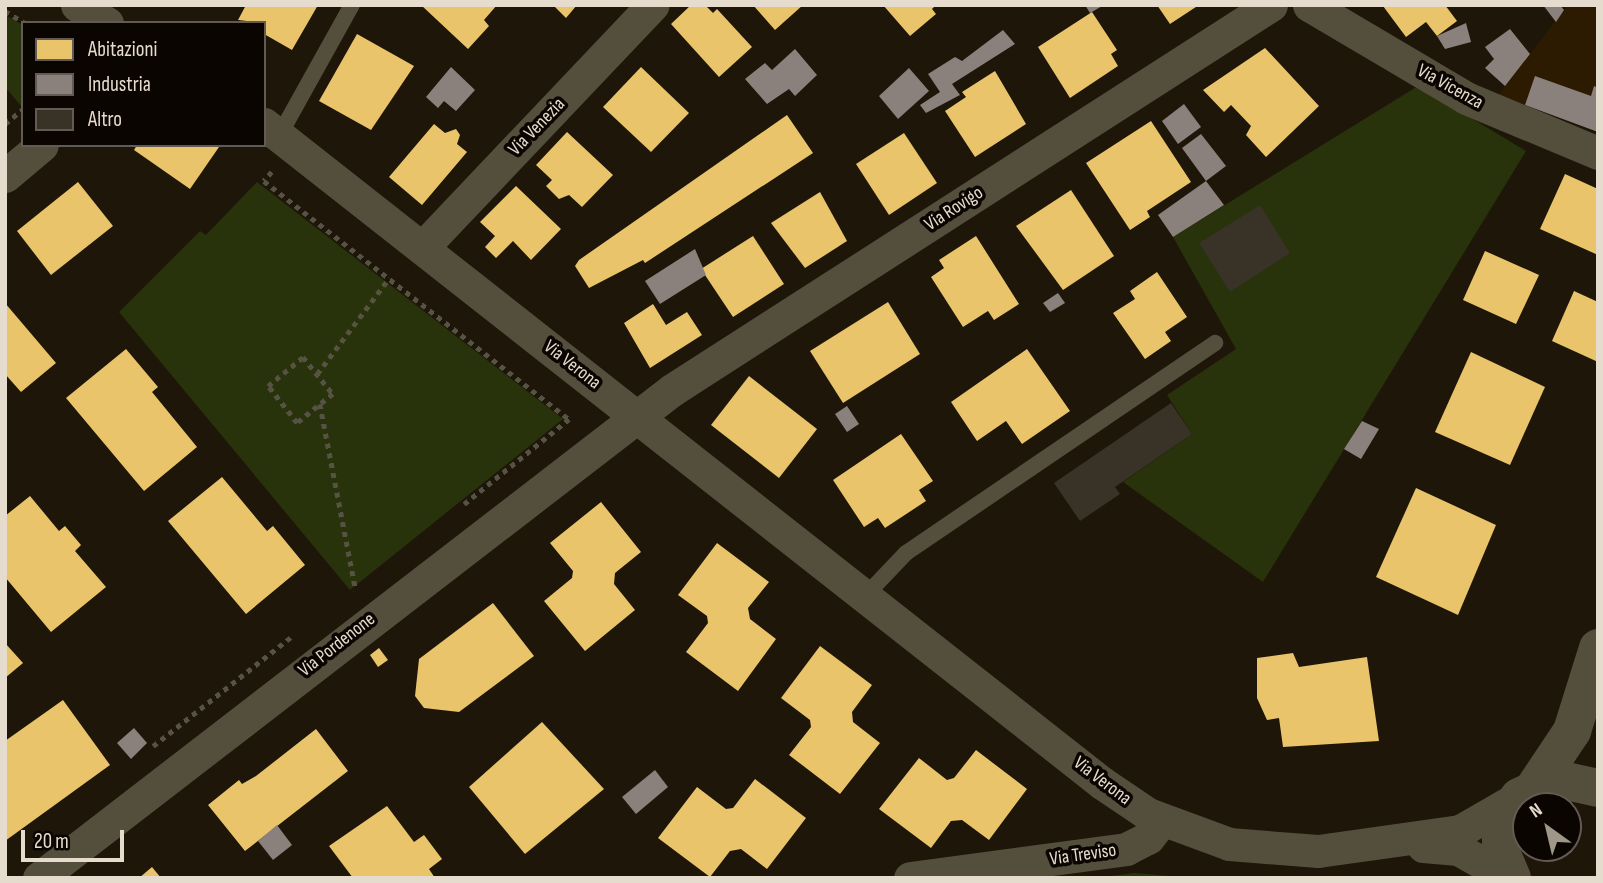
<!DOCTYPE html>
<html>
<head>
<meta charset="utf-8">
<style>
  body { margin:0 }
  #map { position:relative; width:1603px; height:883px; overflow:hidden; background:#1e1609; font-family:"Sofia Sans Condensed",sans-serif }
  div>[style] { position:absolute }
  .built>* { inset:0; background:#2c1b01 }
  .green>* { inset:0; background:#28330b }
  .homes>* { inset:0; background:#e9c46a }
  .industry>* { inset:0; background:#8a817c }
  .building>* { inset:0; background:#393227 }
  .path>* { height:4.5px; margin-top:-2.25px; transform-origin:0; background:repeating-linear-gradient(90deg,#565244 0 5px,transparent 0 10px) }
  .service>* { height:16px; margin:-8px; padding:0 8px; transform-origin:8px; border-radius:8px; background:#544e3c }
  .minor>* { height:33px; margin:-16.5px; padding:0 16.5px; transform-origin:16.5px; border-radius:16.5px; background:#544e3c }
  .tertiary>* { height:38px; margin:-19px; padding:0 19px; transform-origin:19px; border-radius:19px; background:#544e3c }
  span { translate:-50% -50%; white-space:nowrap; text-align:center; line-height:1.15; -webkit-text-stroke:7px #0a0501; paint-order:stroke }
  .street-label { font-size:19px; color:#e5dccd }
  .frame { position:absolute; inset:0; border:7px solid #e5dccd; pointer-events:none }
  .legend { position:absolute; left:21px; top:21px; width:245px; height:126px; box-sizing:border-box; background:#0a0501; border:2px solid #625b53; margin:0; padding:9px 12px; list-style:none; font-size:21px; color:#e5dccd }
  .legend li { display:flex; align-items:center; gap:14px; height:35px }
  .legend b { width:35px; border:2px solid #625b53 }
  .north { position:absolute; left:1512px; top:792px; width:70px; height:70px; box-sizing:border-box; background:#0a0501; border:2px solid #625b53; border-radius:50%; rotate:326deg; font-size:19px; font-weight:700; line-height:28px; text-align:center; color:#e5dccd }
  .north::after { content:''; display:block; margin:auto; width:24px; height:32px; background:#9f9788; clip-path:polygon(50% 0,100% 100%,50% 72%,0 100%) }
  .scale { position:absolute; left:21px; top:830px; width:103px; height:32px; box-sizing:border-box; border:4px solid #e5dccd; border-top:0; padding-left:9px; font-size:21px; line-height:24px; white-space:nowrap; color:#e5dccd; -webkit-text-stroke:5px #0a0501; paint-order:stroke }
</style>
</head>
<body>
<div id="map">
  <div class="built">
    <i style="clip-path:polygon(1568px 5px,1598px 5px,1598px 132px,1498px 95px)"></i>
  </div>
  <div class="green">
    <i style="clip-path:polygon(5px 15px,23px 25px,21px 106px,5px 87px)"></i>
    <i style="clip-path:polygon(1418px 86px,1526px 151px,1263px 582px,1123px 482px,1192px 434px,1167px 395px,1236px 349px,1173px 237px)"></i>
    <i style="clip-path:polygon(257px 182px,563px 419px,350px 590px,119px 312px,200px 231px,206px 235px)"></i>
    <i style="clip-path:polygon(1135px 873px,1182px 877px,1283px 878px,1093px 878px)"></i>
  </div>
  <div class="homes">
    <i style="clip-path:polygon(246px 5px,318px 5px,292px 50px,264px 34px,264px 23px,238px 20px)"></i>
    <i style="clip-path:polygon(421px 5px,497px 5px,484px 20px,489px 26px,468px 49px)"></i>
    <i style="clip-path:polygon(553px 5px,577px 5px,566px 18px)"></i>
    <i style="clip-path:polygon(691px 5px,705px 5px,713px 13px,717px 9px,752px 47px,719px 77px,671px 24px)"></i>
    <i style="clip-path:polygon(753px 5px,803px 5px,775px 30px)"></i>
    <i style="clip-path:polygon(883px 5px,936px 5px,932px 9px,936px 14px,910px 36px)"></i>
    <i style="clip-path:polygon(1157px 5px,1199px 5px,1170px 24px)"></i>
    <i style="clip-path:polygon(1445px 5px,1457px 21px,1437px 36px,1426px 22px,1406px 37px,1383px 6px)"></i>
    <i style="clip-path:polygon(1092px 12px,1117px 50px,1111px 54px,1118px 66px,1070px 98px,1038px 47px)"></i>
    <i style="clip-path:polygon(357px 34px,414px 66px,371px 130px,319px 101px)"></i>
    <i style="clip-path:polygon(1265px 48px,1319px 106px,1266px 157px,1246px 135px,1251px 126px,1231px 105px,1224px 112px,1203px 90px)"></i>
    <i style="clip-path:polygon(641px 67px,689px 113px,651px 152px,603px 107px)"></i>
    <i style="clip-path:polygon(995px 71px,1026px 124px,975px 157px,945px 111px,966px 97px,962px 92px)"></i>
    <i style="clip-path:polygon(787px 115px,813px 153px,645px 263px,643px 260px,589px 288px,575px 266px,579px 260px)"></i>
    <i style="clip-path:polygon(1151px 121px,1191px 182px,1147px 211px,1150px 217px,1130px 230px,1086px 163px)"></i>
    <i style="clip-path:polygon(434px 124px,445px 133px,456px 129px,460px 135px,457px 144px,467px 152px,422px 205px,389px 177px)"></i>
    <i style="clip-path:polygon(567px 132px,613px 175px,582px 207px,569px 195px,559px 199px,546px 186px,552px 180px,536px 165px)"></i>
    <i style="clip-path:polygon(904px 133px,937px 183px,889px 215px,856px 164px)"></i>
    <i style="clip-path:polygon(137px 145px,216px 145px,219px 147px,190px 189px,134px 150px)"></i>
    <i style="clip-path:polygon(1565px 174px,1598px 189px,1598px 255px,1540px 229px)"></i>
    <i style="clip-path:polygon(78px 182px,113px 226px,51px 275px,17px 231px)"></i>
    <i style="clip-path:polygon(516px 186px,561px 229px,531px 260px,513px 241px,496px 258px,485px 247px,495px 236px,480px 222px)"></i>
    <i style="clip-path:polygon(1071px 190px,1114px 256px,1063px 290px,1016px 226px)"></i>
    <i style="clip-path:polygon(820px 192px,847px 241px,805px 268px,771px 223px)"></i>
    <i style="clip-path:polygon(753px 236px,784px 284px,733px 317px,701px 269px)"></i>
    <i style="clip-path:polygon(976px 236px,1019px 304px,994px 320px,988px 311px,963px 327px,931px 277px,944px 268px,939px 260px)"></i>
    <i style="clip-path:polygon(1485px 251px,1539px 275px,1516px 324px,1463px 300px)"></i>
    <i style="clip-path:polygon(1157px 272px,1187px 317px,1165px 332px,1171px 341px,1145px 359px,1113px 313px,1135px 299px,1130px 291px)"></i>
    <i style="clip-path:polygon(1574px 291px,1598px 302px,1598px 362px,1552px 341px)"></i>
    <i style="clip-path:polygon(888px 302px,920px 354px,843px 403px,810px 351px)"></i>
    <i style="clip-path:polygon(5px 303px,56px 363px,21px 392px,5px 374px)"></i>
    <i style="clip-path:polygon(653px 304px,666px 325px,687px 312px,702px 335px,650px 368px,624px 323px)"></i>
    <i style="clip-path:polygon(126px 349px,158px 387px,152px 392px,197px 447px,144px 491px,66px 398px)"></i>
    <i style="clip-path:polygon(1027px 349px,1070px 411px,1022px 444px,1006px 421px,977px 441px,951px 402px)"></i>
    <i style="clip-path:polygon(1471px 352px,1545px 387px,1510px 465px,1435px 432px)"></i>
    <i style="clip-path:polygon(749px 376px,817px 429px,779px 478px,711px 425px)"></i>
    <i style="clip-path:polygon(901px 434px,933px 481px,919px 490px,926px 501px,885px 528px,878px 518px,864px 527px,833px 480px)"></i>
    <i style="clip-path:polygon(222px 477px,267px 531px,273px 526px,305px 565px,246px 614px,168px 521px)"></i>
    <i style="clip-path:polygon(1416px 488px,1496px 525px,1458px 615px,1376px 577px)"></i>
    <i style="clip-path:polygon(30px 496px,59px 531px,65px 526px,81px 545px,75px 551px,106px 587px,51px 632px,5px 577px,5px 516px)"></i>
    <i style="clip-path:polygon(601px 502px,641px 552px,615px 573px,614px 584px,635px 610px,585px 651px,544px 601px,572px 578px,573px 571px,550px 543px)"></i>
    <i style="clip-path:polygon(717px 543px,769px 582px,748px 608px,750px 619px,776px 639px,738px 691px,686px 652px,708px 623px,707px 616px,678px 595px)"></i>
    <i style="clip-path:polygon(493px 603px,534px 656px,459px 712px,424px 708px,415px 696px,419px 659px)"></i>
    <i style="clip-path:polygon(5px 643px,23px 663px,5px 678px)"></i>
    <i style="clip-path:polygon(820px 646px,872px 685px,852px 712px,853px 722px,880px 743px,840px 794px,789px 755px,811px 727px,810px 720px,781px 698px)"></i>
    <i style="clip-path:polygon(379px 648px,388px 660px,378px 667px,370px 655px)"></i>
    <i style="clip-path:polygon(1293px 653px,1299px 667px,1367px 657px,1379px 741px,1283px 747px,1279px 718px,1267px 720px,1257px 698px,1257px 658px)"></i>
    <i style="clip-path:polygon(63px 700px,110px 765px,5px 841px,5px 741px)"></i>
    <i style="clip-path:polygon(542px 722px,604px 789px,525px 854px,469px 787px)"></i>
    <i style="clip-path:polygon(316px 729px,348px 771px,245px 851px,208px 805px,239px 780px,242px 784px,256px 776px)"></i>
    <i style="clip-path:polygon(976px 750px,1027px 789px,989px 840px,962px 820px,951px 821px,931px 848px,879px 809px,919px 758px,947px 780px,954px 778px)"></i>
    <i style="clip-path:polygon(755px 779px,806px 818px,767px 869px,741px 849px,730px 851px,710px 877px,658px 838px,697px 787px,726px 809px,733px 808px)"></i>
    <i style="clip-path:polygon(387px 806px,414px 842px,424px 835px,442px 859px,429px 869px,435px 878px,353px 878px,329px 846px)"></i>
    <i style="clip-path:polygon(152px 867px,161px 878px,139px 878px)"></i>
  </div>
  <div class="industry">
    <i style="clip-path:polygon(1085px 5px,1104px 5px,1090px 13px)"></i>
    <i style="clip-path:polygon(1543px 5px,1560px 5px,1564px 10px,1556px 22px)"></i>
    <i style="clip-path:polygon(1466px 23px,1471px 42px,1445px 49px,1437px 36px)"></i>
    <i style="clip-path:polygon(1510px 29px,1530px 54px,1505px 86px,1485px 68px,1494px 59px,1485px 47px)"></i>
    <i style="clip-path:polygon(1003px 30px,1015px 44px,952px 84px,960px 95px,926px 113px,920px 105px,940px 92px,928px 74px,955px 57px,962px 61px)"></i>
    <i style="clip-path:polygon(795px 49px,817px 75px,795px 96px,789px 89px,767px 104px,745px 79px,765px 63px,772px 70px)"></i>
    <i style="clip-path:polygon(451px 67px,475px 90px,456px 111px,444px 101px,438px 108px,426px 97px)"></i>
    <i style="clip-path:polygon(909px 68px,929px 91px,898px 119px,879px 96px)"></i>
    <i style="clip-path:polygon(1535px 76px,1591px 96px,1594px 86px,1598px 88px,1598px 132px,1525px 105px)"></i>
    <i style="clip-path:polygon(1184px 104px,1201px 127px,1178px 144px,1162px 121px)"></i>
    <i style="clip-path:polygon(1201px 134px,1226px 166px,1206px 181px,1182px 148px)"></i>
    <i style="clip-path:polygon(1206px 181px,1224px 205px,1173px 237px,1158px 215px)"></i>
    <i style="clip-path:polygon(695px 249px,706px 275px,660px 304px,645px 281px)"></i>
    <i style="clip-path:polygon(1058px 293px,1065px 303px,1050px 312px,1043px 303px)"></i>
    <i style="clip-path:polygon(847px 406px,859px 424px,847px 432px,835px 414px)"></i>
    <i style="clip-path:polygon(1362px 421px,1379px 429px,1361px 459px,1344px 449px)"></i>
    <i style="clip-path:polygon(134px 728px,147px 743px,131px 759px,117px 743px)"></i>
    <i style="clip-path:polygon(655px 770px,668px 787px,636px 814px,622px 797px)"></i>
    <i style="clip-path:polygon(277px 825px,292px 845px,273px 860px,258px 841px)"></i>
  </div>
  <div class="building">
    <i style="clip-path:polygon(1260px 205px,1290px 253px,1230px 292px,1199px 243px)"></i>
    <i style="clip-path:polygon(1171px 403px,1192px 434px,1115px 487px,1120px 494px,1080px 521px,1054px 483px)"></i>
  </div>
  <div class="path">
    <i style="left:5px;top:11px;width:23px;rotate:31deg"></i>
    <i style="left:5px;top:124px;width:23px;rotate:-40deg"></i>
    <i style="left:272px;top:172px;width:12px;rotate:132deg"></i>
    <i style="left:264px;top:181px;width:388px;rotate:38deg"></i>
    <i style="left:303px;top:357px;width:48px;rotate:51deg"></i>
    <i style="left:333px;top:394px;width:46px;rotate:141.1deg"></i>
    <i style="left:297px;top:423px;width:47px;rotate:-128.1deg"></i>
    <i style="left:268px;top:386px;width:45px;rotate:-39.6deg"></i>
    <i style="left:317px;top:374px;width:120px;rotate:-53.1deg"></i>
    <i style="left:320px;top:404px;width:190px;rotate:79.1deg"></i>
    <i style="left:464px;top:504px;width:135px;rotate:-39deg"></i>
    <i style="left:153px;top:746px;width:176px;rotate:-38.3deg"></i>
  </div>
  <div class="service">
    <i style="left:279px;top:136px;width:150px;rotate:-60.9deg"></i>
    <i style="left:866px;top:595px;width:58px;rotate:-46.4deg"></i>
    <i style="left:906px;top:553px;width:374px;rotate:-34.2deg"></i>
  </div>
  <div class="minor">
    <i style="left:77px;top:5px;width:35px;rotate:31deg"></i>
    <i style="left:1309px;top:5px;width:182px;rotate:30.6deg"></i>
    <i style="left:1466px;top:98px;width:143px;rotate:22.6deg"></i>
    <i style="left:264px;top:124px;width:1066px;rotate:38.18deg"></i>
    <i style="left:1102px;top:783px;width:55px;rotate:34deg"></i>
    <i style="left:1148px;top:814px;width:86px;rotate:20.3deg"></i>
    <i style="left:1229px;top:844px;width:89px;rotate:4.5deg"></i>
    <i style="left:1318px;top:851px;width:143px;rotate:-8deg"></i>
    <i style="left:1460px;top:831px;width:68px;rotate:-30deg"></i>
    <i style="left:5px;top:176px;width:48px;rotate:-40deg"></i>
    <i style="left:422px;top:248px;width:335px;rotate:-46.5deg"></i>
    <i style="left:1423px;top:846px;width:35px;rotate:5deg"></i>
    <i style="left:1458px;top:849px;width:59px;rotate:29.6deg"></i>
    <i style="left:39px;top:878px;width:799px;rotate:-37.63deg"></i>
    <i style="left:672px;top:390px;width:712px;rotate:-32.73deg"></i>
    <i style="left:910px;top:878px;width:218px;rotate:-7.6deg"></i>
    <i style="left:1126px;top:849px;width:25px;rotate:-27deg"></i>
    <i style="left:1148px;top:838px;width:23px;rotate:-52deg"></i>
  </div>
  <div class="tertiary">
    <i style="left:1536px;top:785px;width:65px;rotate:-56.3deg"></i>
    <i style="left:1572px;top:731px;width:87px;rotate:-72.6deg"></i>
    <i style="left:1512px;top:878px;width:28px;rotate:-113deg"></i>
    <i style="left:1501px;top:852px;width:16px;rotate:-90deg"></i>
    <i style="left:1501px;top:836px;width:22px;rotate:-77deg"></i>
    <i style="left:1506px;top:815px;width:22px;rotate:-54deg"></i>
    <i style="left:1519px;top:797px;width:42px;rotate:-25.3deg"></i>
    <i style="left:1557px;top:779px;width:42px;rotate:12.4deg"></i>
  </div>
  <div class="street-label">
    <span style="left:1450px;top:87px;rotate:29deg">Via Vicenza</span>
    <span style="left:537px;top:127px;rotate:-46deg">Via Venezia</span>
    <span style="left:954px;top:209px;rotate:-33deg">Via Rovigo</span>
    <span style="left:572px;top:365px;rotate:38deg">Via Verona</span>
    <span style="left:337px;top:645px;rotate:-38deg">Via Pordenone</span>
    <span style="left:1102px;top:781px;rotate:37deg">Via Verona</span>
    <span style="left:1083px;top:855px;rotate:-8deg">Via Treviso</span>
  </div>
  <div class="frame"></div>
  <ul class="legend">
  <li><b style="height:19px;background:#e9c46a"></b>Abitazioni</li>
  <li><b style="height:19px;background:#8a817c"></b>Industria</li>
  <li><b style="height:19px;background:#393227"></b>Altro</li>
  </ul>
  <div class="north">N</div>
  <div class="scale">20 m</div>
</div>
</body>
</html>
